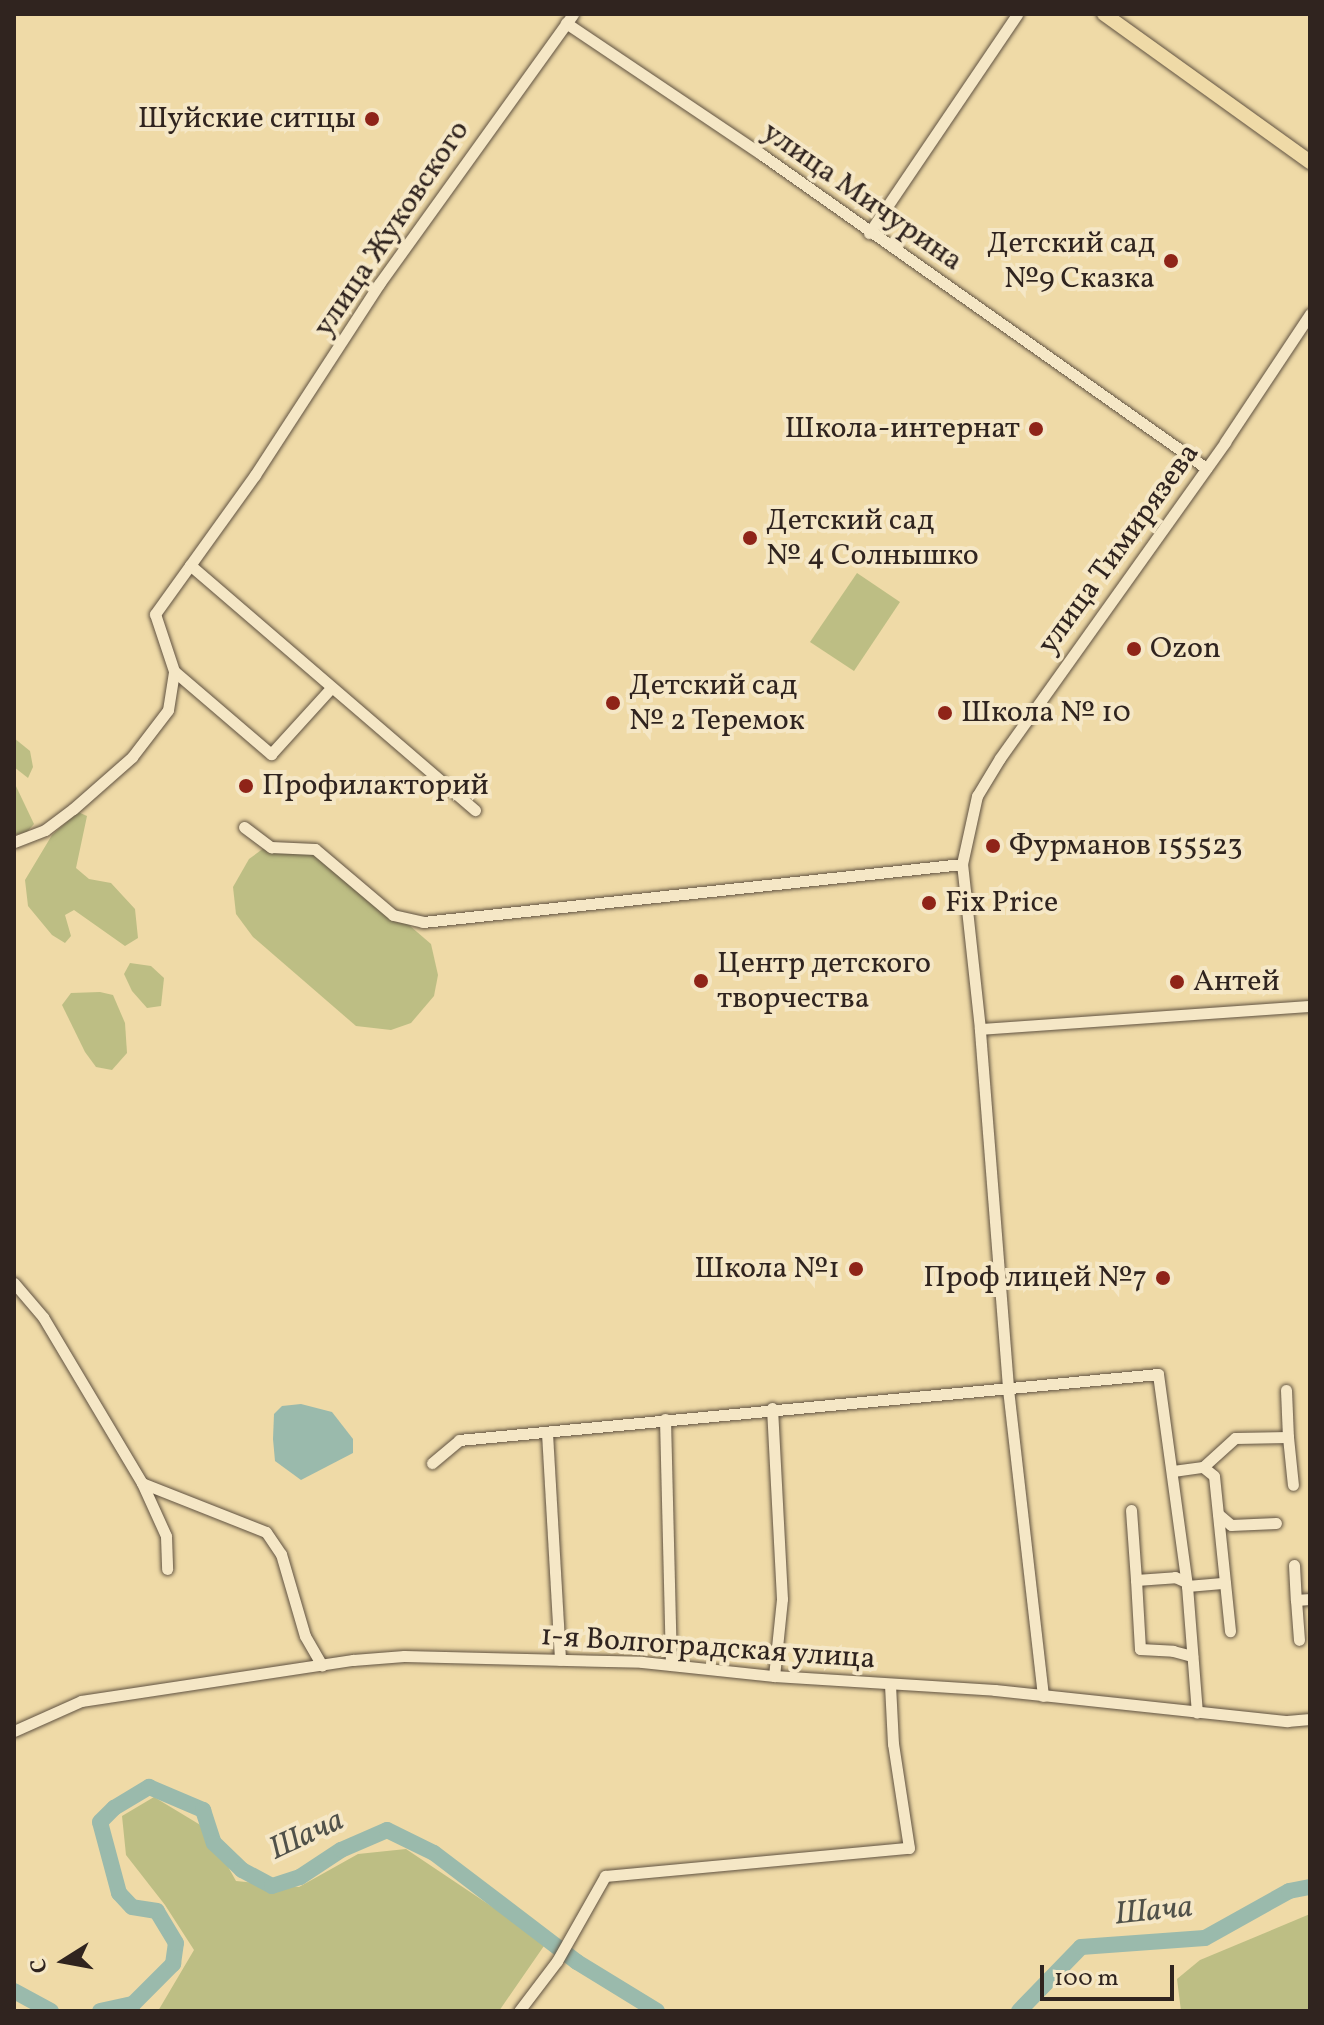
<!DOCTYPE html>
<html>
<head>
<meta charset="utf-8">
<style>
  body { margin:0 }
  #map { position:relative; width:1324px; height:2025px; overflow:hidden; background:#efdaa7; font-family:Vollkorn,serif }
  div>[style] { position:absolute }
  .green>* { inset:0; background:#bdbe84 }
  .water>* { inset:0; background:#9abaac }
  .river>* { height:16px; margin:-8px; padding:0 8px; transform-origin:8px; border-radius:8px; background:#9abaac }
  .roads { filter:drop-shadow(0 0 2px #605241) drop-shadow(0 0 2px #605241) }
  .minor>* { height:11px; margin:-5.5px; padding:0 5.5px; transform-origin:5.5px; border-radius:5.5px; background:#f5e7c6 }
  .major>* { height:14px; margin:-7px; padding:0 7px; transform-origin:7px; border-radius:7px; background:#efdaa7 }
  .dots>* { width:22px; height:22px; translate:-50% -50%; box-sizing:border-box; border:4px solid #f5e7c6; border-radius:50% }
  span { translate:-50% -50%; white-space:nowrap; text-align:center; line-height:1.15; -webkit-text-stroke:8px #f5e7c6; paint-order:stroke }
  .poi-label { font-size:30px; color:#30241f }
  .right { translate:-100% -50%; text-align:right }
  .left { translate:0 -50%; text-align:left }
  .street-label { font-size:30px; color:#30241f }
  .water-label { font-size:32px; color:#505149; font-style:italic }
  .frame { position:absolute; inset:0; border:16px solid #30241f; pointer-events:none }
  .north { position:absolute; left:24px; top:1921px; width:80px; height:80px; -webkit-text-stroke:6px #f5e7c6; paint-order:stroke; rotate:259deg; font-size:22px; font-weight:700; line-height:32px; text-align:center; color:#30241f }
  .north::after { content:''; display:block; margin:auto; width:28px; height:36px; background:#30241f; clip-path:polygon(50% 0,100% 100%,50% 72%,0 100%) }
  .scale { position:absolute; left:1040px; top:1965px; width:134px; height:36px; box-sizing:border-box; border:4px solid #30241f; border-top:0; padding-left:10px; font-size:24px; line-height:28px; white-space:nowrap; color:#30241f; -webkit-text-stroke:6px #f5e7c6; paint-order:stroke }
</style>
</head>
<body>
<div id="map">
  <div class="green">
    <i style="clip-path:polygon(857px 573px,900px 602px,854px 671px,810px 642px)"></i>
    <i style="clip-path:polygon(14px 738px,30px 751px,33px 767px,28px 778px,14px 767px)"></i>
    <i style="clip-path:polygon(14px 782px,34px 824px,27px 832px,14px 835px)"></i>
    <i style="clip-path:polygon(78px 812px,87px 816px,76px 868px,89px 879px,111px 883px,135px 909px,138px 938px,125px 946px,74px 910px,65px 915px,71px 936px,65px 943px,52px 935px,28px 906px,25px 880px,52px 835px)"></i>
    <i style="clip-path:polygon(271px 843px,316px 845px,431px 944px,438px 975px,434px 996px,411px 1023px,391px 1030px,356px 1026px,253px 937px,236px 914px,233px 887px,249px 859px)"></i>
    <i style="clip-path:polygon(130px 963px,151px 966px,164px 978px,161px 1006px,147px 1008px,132px 991px,124px 974px)"></i>
    <i style="clip-path:polygon(100px 992px,113px 995px,125px 1023px,127px 1053px,112px 1070px,96px 1067px,85px 1052px,62px 1005px,71px 993px)"></i>
    <i style="clip-path:polygon(154px 1797px,207px 1829px,236px 1881px,299px 1887px,358px 1854px,406px 1849px,546px 1943px,499px 2011px,158px 2011px,194px 1950px,165px 1905px,126px 1855px,122px 1816px)"></i>
    <i style="clip-path:polygon(1310px 1914px,1310px 2011px,1181px 2011px,1177px 1979px,1200px 1960px)"></i>
  </div>
  <div class="water">
    <i style="clip-path:polygon(301px 1404px,332px 1412px,353px 1439px,353px 1453px,301px 1480px,275px 1461px,273px 1439px,274px 1414px,282px 1406px)"></i>
  </div>
  <div class="river">
    <i style="left:14px;top:1991px;width:42px;rotate:28.4deg"></i>
    <i style="left:100px;top:2011px;width:34px;rotate:-12deg"></i>
    <i style="left:133px;top:2004px;width:57px;rotate:-45deg"></i>
    <i style="left:173px;top:1964px;width:21px;rotate:-82deg"></i>
    <i style="left:176px;top:1943px;width:37px;rotate:-121deg"></i>
    <i style="left:157px;top:1911px;width:25px;rotate:-171deg"></i>
    <i style="left:132px;top:1907px;width:19px;rotate:-133deg"></i>
    <i style="left:119px;top:1893px;width:73px;rotate:-105deg"></i>
    <i style="left:100px;top:1822px;width:20px;rotate:-45deg"></i>
    <i style="left:114px;top:1808px;width:41px;rotate:-31deg"></i>
    <i style="left:149px;top:1787px;width:59px;rotate:23.1deg"></i>
    <i style="left:203px;top:1810px;width:35px;rotate:72deg"></i>
    <i style="left:214px;top:1843px;width:39px;rotate:44deg"></i>
    <i style="left:242px;top:1870px;width:34px;rotate:28deg"></i>
    <i style="left:272px;top:1886px;width:29px;rotate:-18deg"></i>
    <i style="left:300px;top:1877px;width:49px;rotate:-33.4deg"></i>
    <i style="left:341px;top:1850px;width:50px;rotate:-23.5deg"></i>
    <i style="left:387px;top:1830px;width:52px;rotate:26.1deg"></i>
    <i style="left:434px;top:1853px;width:180px;rotate:37.3deg"></i>
    <i style="left:577px;top:1962px;width:94px;rotate:31.5deg"></i>
    <i style="left:1019px;top:2011px;width:89px;rotate:-45.9deg"></i>
    <i style="left:1081px;top:1947px;width:124px;rotate:-4.2deg"></i>
    <i style="left:1205px;top:1938px;width:96px;rotate:-29.2deg"></i>
    <i style="left:1289px;top:1891px;width:21px;rotate:-11deg"></i>
  </div>
  <div class="roads">
    <div class="minor">
      <i style="left:566px;top:23px;width:235px;rotate:33.9deg"></i>
      <i style="left:761px;top:154px;width:545px;rotate:35.21deg"></i>
      <i style="left:869px;top:233px;width:264px;rotate:-55.9deg"></i>
      <i style="left:190px;top:565px;width:376px;rotate:40.7deg"></i>
      <i style="left:174px;top:671px;width:128px;rotate:40.6deg"></i>
      <i style="left:271px;top:754px;width:89px;rotate:-47.7deg"></i>
      <i style="left:244px;top:827px;width:34px;rotate:37deg"></i>
      <i style="left:271px;top:847px;width:44px;rotate:2.6deg"></i>
      <i style="left:315px;top:849px;width:102px;rotate:40.2deg"></i>
      <i style="left:393px;top:915px;width:31px;rotate:13deg"></i>
      <i style="left:423px;top:922px;width:542px;rotate:-6.14deg"></i>
      <i style="left:14px;top:842px;width:33px;rotate:-21deg"></i>
      <i style="left:45px;top:830px;width:35px;rotate:-37deg"></i>
      <i style="left:73px;top:809px;width:79px;rotate:-41.4deg"></i>
      <i style="left:132px;top:757px;width:59px;rotate:-52.5deg"></i>
      <i style="left:168px;top:710px;width:39px;rotate:-81deg"></i>
      <i style="left:174px;top:671px;width:60px;rotate:-108.4deg"></i>
      <i style="left:155px;top:614px;width:171px;rotate:-54.3deg"></i>
      <i style="left:255px;top:475px;width:228px;rotate:-57deg"></i>
      <i style="left:379px;top:284px;width:332px;rotate:-54.3deg"></i>
      <i style="left:980px;top:1029px;width:331px;rotate:-4deg"></i>
      <i style="left:14px;top:1283px;width:45px;rotate:49.5deg"></i>
      <i style="left:43px;top:1317px;width:193px;rotate:59.2deg"></i>
      <i style="left:142px;top:1483px;width:58px;rotate:65.6deg"></i>
      <i style="left:166px;top:1536px;width:33px;rotate:88deg"></i>
      <i style="left:1286px;top:1390px;width:47px;rotate:87.6deg"></i>
      <i style="left:772px;top:1408px;width:191px;rotate:87deg"></i>
      <i style="left:782px;top:1599px;width:77px;rotate:95.9deg"></i>
      <i style="left:665px;top:1419px;width:246px;rotate:88.6deg"></i>
      <i style="left:547px;top:1433px;width:227px;rotate:86.7deg"></i>
      <i style="left:432px;top:1463px;width:35px;rotate:-40deg"></i>
      <i style="left:459px;top:1440px;width:702px;rotate:-5.39deg"></i>
      <i style="left:1158px;top:1374px;width:214px;rotate:82.2deg"></i>
      <i style="left:1187px;top:1586px;width:127px;rotate:85.5deg"></i>
      <i style="left:1203px;top:1467px;width:43px;rotate:-42.2deg"></i>
      <i style="left:1235px;top:1438px;width:53px;rotate:-1.1deg"></i>
      <i style="left:1288px;top:1437px;width:48px;rotate:84.1deg"></i>
      <i style="left:1173px;top:1471px;width:30px;rotate:-8deg"></i>
      <i style="left:1203px;top:1467px;width:14px;rotate:39deg"></i>
      <i style="left:1214px;top:1476px;width:156px;rotate:84.1deg"></i>
      <i style="left:142px;top:1483px;width:133px;rotate:21.6deg"></i>
      <i style="left:266px;top:1532px;width:27px;rotate:56deg"></i>
      <i style="left:281px;top:1554px;width:85px;rotate:73.7deg"></i>
      <i style="left:305px;top:1636px;width:34px;rotate:60deg"></i>
      <i style="left:1131px;top:1510px;width:70px;rotate:85.9deg"></i>
      <i style="left:1136px;top:1580px;width:39px;rotate:-4deg"></i>
      <i style="left:1175px;top:1577px;width:12px;rotate:24deg"></i>
      <i style="left:1218px;top:1514px;width:17px;rotate:40deg"></i>
      <i style="left:1231px;top:1525px;width:45px;rotate:-2.5deg"></i>
      <i style="left:1294px;top:1565px;width:35px;rotate:87deg"></i>
      <i style="left:1296px;top:1600px;width:14px;rotate:-4deg"></i>
      <i style="left:1136px;top:1580px;width:69px;rotate:86.7deg"></i>
      <i style="left:1140px;top:1649px;width:33px;rotate:3deg"></i>
      <i style="left:1173px;top:1651px;width:20px;rotate:15deg"></i>
      <i style="left:1187px;top:1586px;width:38px;rotate:-5deg"></i>
      <i style="left:1296px;top:1600px;width:40px;rotate:85.7deg"></i>
      <i style="left:1043px;top:1696px;width:311px;rotate:-96.5deg"></i>
      <i style="left:1008px;top:1387px;width:359px;rotate:-94.5deg"></i>
      <i style="left:980px;top:1029px;width:166px;rotate:-96.2deg"></i>
      <i style="left:962px;top:864px;width:70px;rotate:-77.6deg"></i>
      <i style="left:977px;top:796px;width:44px;rotate:-58.8deg"></i>
      <i style="left:1000px;top:758px;width:388px;rotate:-54.5deg"></i>
      <i style="left:1225px;top:442px;width:154px;rotate:-56.4deg"></i>
      <i style="left:14px;top:1731px;width:73px;rotate:-24.1deg"></i>
      <i style="left:81px;top:1701px;width:275px;rotate:-8.6deg"></i>
      <i style="left:353px;top:1660px;width:51px;rotate:-4.5deg"></i>
      <i style="left:404px;top:1656px;width:238px;rotate:1.4deg"></i>
      <i style="left:642px;top:1662px;width:133px;rotate:6.1deg"></i>
      <i style="left:774px;top:1676px;width:221px;rotate:3.6deg"></i>
      <i style="left:995px;top:1690px;width:294px;rotate:6.1deg"></i>
      <i style="left:1287px;top:1721px;width:23px;rotate:-5deg"></i>
      <i style="left:519px;top:2011px;width:63px;rotate:-52.8deg"></i>
      <i style="left:557px;top:1961px;width:98px;rotate:-60.5deg"></i>
      <i style="left:605px;top:1876px;width:305px;rotate:-5.3deg"></i>
      <i style="left:909px;top:1848px;width:105px;rotate:-98.7deg"></i>
      <i style="left:893px;top:1744px;width:59px;rotate:-92.9deg"></i>
    </div>
    <div class="major">
      <i style="left:1104px;top:14px;width:254px;rotate:35.7deg"></i>
    </div>
  </div>
  <div class="dots">
    <i style="left:372px;top:119px;background:#8f2418"></i>
    <i style="left:1171px;top:261px;background:#8f2418"></i>
    <i style="left:1036px;top:429px;background:#8f2418"></i>
    <i style="left:750px;top:538px;background:#8f2418"></i>
    <i style="left:1134px;top:649px;background:#8f2418"></i>
    <i style="left:613px;top:703px;background:#8f2418"></i>
    <i style="left:945px;top:713px;background:#8f2418"></i>
    <i style="left:246px;top:786px;background:#8f2418"></i>
    <i style="left:993px;top:846px;background:#8f2418"></i>
    <i style="left:929px;top:903px;background:#8f2418"></i>
    <i style="left:701px;top:981px;background:#8f2418"></i>
    <i style="left:1177px;top:982px;background:#8f2418"></i>
    <i style="left:856px;top:1269px;background:#8f2418"></i>
    <i style="left:1163px;top:1278px;background:#8f2418"></i>
  </div>
  <div class="poi-label">
    <span class="right" style="left:356px;top:119px">Шуйские ситцы</span>
    <span class="right" style="left:1155px;top:261px">Детский сад<br>№9 Сказка</span>
    <span class="right" style="left:1020px;top:429px">Школа-интернат</span>
    <span class="left" style="left:766px;top:538px">Детский сад<br>№ 4 Солнышко</span>
    <span class="left" style="left:1150px;top:649px">Ozon</span>
    <span class="left" style="left:629px;top:703px">Детский сад<br>№ 2 Теремок</span>
    <span class="left" style="left:961px;top:713px">Школа № 10</span>
    <span class="left" style="left:262px;top:786px">Профилакторий</span>
    <span class="left" style="left:1009px;top:846px">Фурманов 155523</span>
    <span class="left" style="left:945px;top:903px">Fix Price</span>
    <span class="left" style="left:717px;top:981px">Центр детского<br>творчества</span>
    <span class="left" style="left:1193px;top:982px">Антей</span>
    <span class="right" style="left:840px;top:1269px">Школа №1</span>
    <span class="right" style="left:1147px;top:1278px">Проф лицей №7</span>
  </div>
  <div class="street-label">
    <span style="left:862px;top:197px;rotate:35deg">улица Мичурина</span>
    <span style="left:392px;top:229px;rotate:-56deg">улица Жуковского</span>
    <span style="left:1119px;top:549px;rotate:-54deg">улица Тимирязева</span>
    <span style="left:708px;top:1648px;rotate:4deg">1-я Волгоградская улица</span>
  </div>
  <div class="water-label">
    <span style="left:307px;top:1836px;rotate:-25deg">Шача</span>
    <span style="left:1154px;top:1912px;rotate:-6deg">Шача</span>
  </div>
  <div class="frame"></div>
  <div class="north">С</div>
  <div class="scale">100 m</div>
</div>
</body>
</html>
